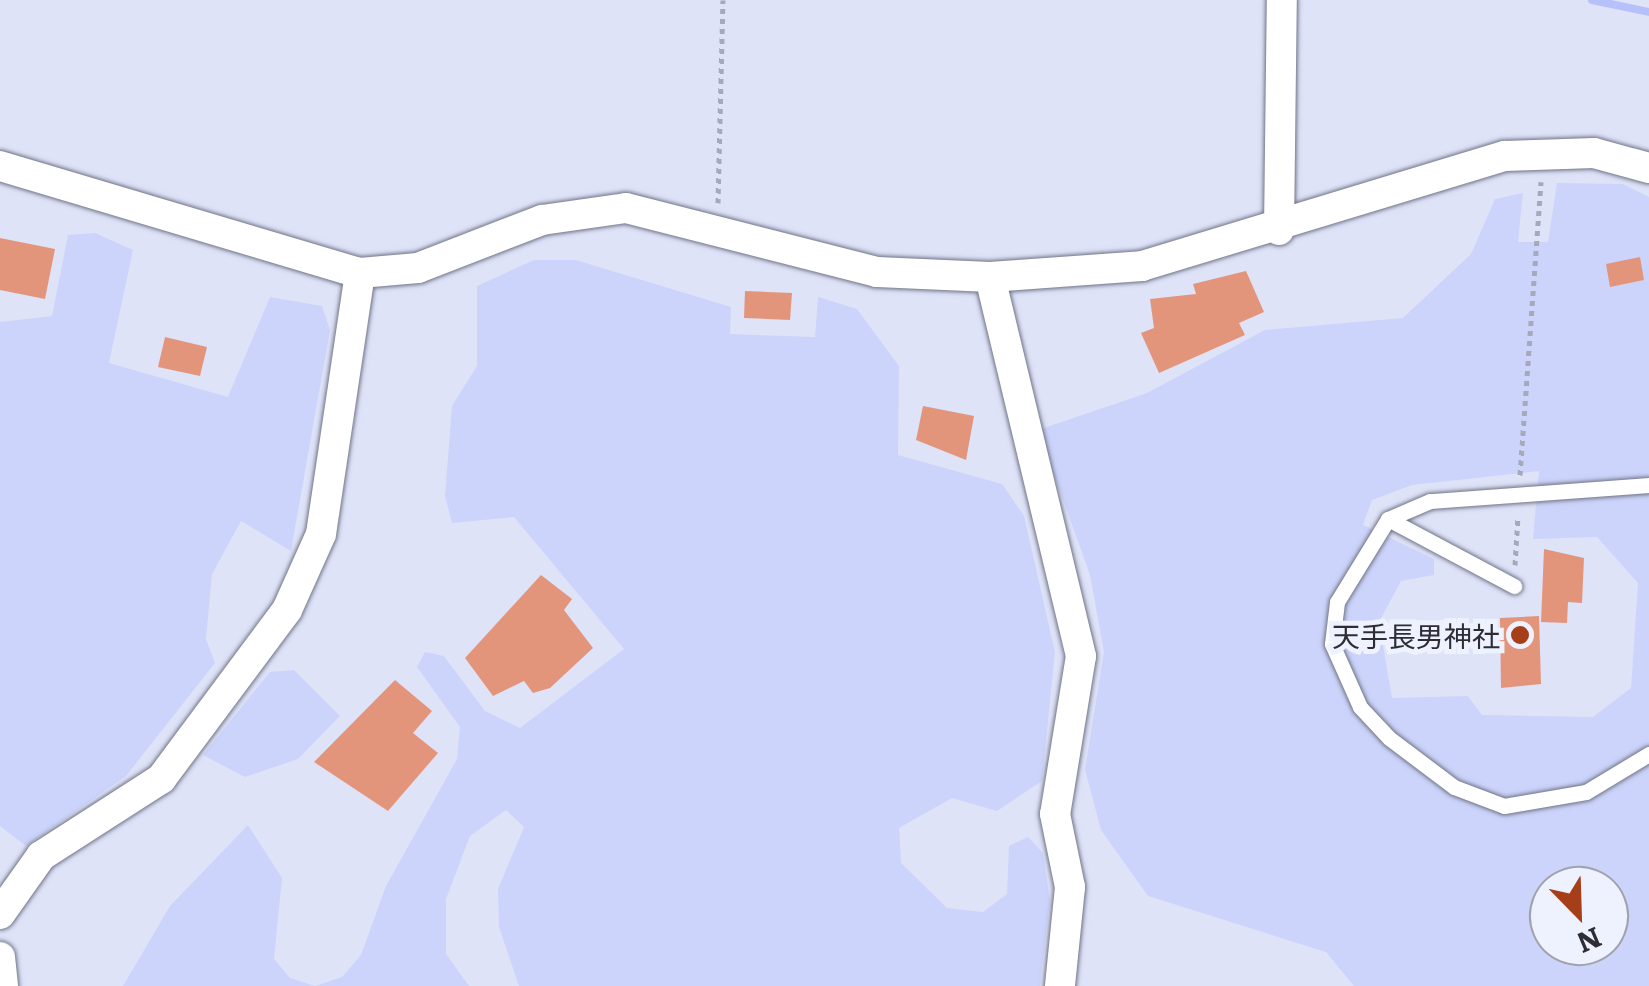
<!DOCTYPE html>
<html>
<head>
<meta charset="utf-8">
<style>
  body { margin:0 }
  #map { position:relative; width:1649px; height:986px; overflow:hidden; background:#dfe3f8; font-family:Literata,"Noto Sans JP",serif }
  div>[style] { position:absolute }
  .green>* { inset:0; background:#ccd4fb }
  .stream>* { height:8px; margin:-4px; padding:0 4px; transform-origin:4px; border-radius:4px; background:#b7c1f9 }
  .building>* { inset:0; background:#e3957c }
  .path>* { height:5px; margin-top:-2.5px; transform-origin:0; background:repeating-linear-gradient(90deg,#a6a9ba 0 5px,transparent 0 10px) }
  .roads { filter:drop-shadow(0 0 2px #707487) drop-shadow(0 0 2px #707487) }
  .lane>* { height:15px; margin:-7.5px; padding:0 7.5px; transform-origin:7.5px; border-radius:7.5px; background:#fff }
  .street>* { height:30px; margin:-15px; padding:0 15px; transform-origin:15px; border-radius:15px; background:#fff }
  .dots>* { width:28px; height:28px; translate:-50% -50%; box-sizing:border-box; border:5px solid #eef1fe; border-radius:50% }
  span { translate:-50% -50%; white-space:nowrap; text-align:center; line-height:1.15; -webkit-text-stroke:10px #eef1fe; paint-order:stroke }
  .poi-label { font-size:28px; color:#2c2d35 }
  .right { translate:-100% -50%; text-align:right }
  .north { position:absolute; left:1529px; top:866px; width:100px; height:100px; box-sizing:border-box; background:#eef1fe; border:2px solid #a0a3ae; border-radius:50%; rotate:157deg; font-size:28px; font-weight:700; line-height:40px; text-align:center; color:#2c2d35 }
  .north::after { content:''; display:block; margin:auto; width:35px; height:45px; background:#a63f19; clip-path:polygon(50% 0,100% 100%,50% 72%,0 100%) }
</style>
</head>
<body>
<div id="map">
  <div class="green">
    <i style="clip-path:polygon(evenodd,1557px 183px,1623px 184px,1649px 197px,1649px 986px,1354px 986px,1326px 952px,1148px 896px,1101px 830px,1085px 770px,1104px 652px,1090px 575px,1038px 430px,1147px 393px,1265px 330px,1403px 318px,1471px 254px,1495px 199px,1523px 193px,1518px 242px,1548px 242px,1557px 183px,1539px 471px,1533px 539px,1597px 537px,1638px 583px,1631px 688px,1593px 717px,1482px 715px,1468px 696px,1392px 698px,1379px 622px,1401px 581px,1434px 575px,1434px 559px,1363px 525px,1372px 500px,1412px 485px,1539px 471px,1557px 183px,1549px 886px,1609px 886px,1609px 946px,1549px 946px,1549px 886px)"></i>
    <i style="clip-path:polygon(95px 233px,133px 250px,109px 363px,228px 397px,270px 297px,322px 306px,330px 330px,291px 551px,241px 521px,212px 574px,206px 639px,215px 663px,126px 776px,26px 846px,0 826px,0 322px,52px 316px,68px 235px)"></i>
    <i style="clip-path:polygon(534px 260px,576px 260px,731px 307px,730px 334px,815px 337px,818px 297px,857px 309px,899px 366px,898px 455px,1002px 484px,1024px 516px,1055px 652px,1042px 781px,997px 811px,952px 798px,899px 828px,901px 863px,947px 908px,983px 912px,1007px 894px,1009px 846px,1028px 837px,1043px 853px,1050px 900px,1040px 986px,519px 986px,499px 927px,498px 889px,524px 827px,506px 810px,470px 836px,446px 899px,446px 954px,469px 986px,316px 986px,342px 977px,361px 955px,386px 886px,457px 759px,460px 727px,417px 667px,425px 652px,444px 656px,485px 711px,520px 728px,624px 649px,514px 517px,452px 523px,445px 496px,452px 406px,477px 366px,477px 286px)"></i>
    <i style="clip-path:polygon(294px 670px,340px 716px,298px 759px,245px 777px,203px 755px,270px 672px)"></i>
    <i style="clip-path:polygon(248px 825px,282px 878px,274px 959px,290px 978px,315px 986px,123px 986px,170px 906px)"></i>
  </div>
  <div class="stream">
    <i style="left:1592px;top:0;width:58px;rotate:11.9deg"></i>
  </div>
  <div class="building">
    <i style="clip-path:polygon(0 238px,55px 249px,45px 299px,0 290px)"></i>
    <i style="clip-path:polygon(1640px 257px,1644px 280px,1610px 287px,1606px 264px)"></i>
    <i style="clip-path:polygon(1246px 271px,1264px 312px,1239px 323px,1245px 335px,1159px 373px,1141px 333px,1154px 328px,1150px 299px,1196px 294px,1193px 284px)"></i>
    <i style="clip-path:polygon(745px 291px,792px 293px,790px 320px,744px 318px)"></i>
    <i style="clip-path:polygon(165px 337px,207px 347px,200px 376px,158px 367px)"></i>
    <i style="clip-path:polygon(923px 406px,974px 416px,966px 460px,916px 440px)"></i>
    <i style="clip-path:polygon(1544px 549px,1584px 558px,1582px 603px,1568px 602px,1567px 623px,1541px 622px)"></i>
    <i style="clip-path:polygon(541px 575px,572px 599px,564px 610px,593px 648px,550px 688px,533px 693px,524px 681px,493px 696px,465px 658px)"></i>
    <i style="clip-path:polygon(1539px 616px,1541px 684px,1501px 688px,1500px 618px)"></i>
    <i style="clip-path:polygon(395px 680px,432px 711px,413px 733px,438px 753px,388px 811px,314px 762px)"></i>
  </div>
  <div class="path">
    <i style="left:718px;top:203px;width:203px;rotate:-88.6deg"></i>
    <i style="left:1520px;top:475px;width:294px;rotate:-85.9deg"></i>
    <i style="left:1515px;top:565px;width:49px;rotate:-86.5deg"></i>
  </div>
  <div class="roads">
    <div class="lane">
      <i style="left:1649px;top:485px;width:220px;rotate:175.8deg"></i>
      <i style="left:1430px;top:501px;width:46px;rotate:156.8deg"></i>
      <i style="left:1388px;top:519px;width:97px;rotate:121.6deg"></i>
      <i style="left:1337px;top:602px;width:42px;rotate:96.8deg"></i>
      <i style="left:1332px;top:644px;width:69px;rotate:66deg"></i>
      <i style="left:1360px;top:707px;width:42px;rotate:46.9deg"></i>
      <i style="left:1389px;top:738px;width:81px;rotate:37deg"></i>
      <i style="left:1454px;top:787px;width:53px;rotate:20.8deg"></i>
      <i style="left:1504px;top:806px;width:83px;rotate:-9.7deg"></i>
      <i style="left:1586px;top:792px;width:74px;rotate:-31.1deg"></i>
      <i style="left:1388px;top:519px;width:143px;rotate:28deg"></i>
    </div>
    <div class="street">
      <i style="left:0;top:166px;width:376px;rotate:16.6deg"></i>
      <i style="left:360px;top:273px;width:58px;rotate:-4.9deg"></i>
      <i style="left:418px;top:268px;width:133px;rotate:-21.2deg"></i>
      <i style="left:542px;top:220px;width:85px;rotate:-8.1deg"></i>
      <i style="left:626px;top:208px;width:259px;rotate:14.3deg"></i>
      <i style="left:877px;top:272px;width:113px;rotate:2.5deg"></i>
      <i style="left:990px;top:277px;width:152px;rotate:-4.1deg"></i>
      <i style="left:1142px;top:266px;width:379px;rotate:-16.9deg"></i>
      <i style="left:1505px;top:156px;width:89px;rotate:-1.9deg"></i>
      <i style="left:1594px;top:153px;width:57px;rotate:15.3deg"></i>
      <i style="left:1279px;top:230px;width:230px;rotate:-89.3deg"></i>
      <i style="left:990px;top:277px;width:390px;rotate:76.5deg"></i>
      <i style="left:1081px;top:656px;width:160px;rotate:99.3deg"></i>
      <i style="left:1055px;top:814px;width:75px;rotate:78.4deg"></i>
      <i style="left:1070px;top:887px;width:100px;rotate:95.8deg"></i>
      <i style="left:0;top:914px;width:71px;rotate:-54.7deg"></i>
      <i style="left:41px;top:856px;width:143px;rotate:-32.7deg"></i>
      <i style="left:161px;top:779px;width:211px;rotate:-53.3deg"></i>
      <i style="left:287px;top:610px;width:83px;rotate:-65.9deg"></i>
      <i style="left:321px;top:534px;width:264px;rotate:-81.5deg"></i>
      <i style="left:0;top:957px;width:29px;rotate:84deg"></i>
    </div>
  </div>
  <div class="dots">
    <i style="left:1520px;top:635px;background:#a63f19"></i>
  </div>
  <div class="poi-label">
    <span class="right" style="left:1500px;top:635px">天手長男神社</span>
  </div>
  <div class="north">N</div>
</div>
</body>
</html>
